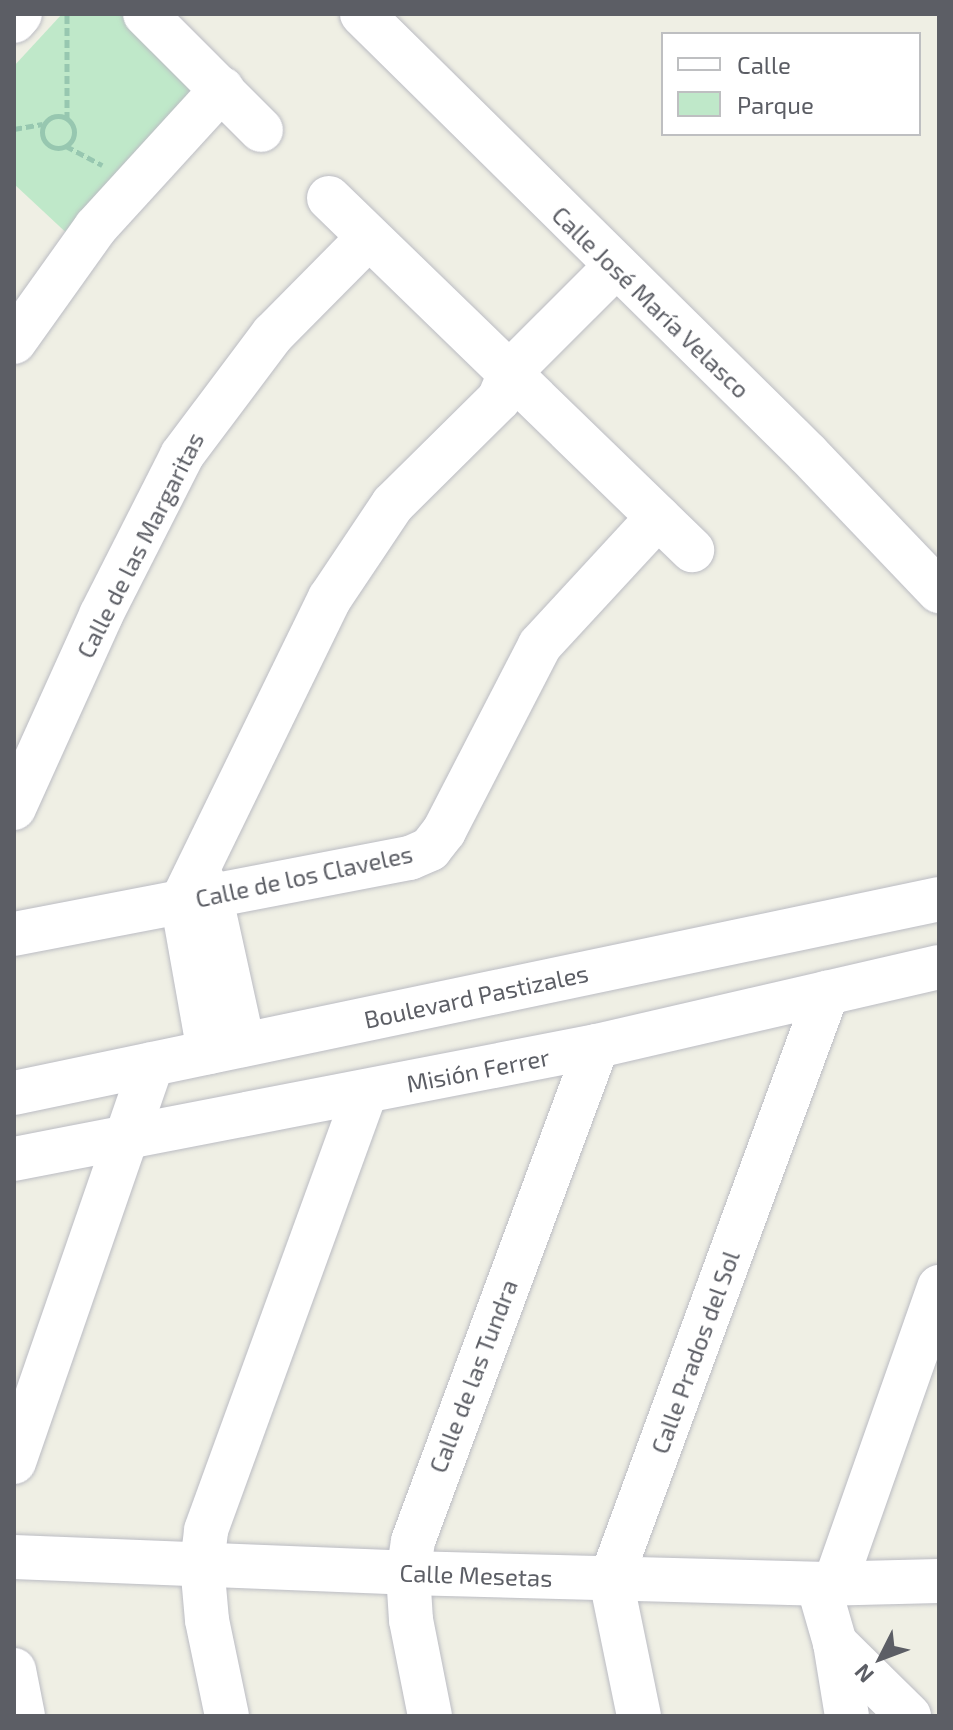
<!DOCTYPE html>
<html>
<head>
<meta charset="utf-8">
<style>
  body { margin:0 }
  #map { position:relative; width:953px; height:1730px; overflow:hidden; background:#efefe4; font-family:"Exo 2",sans-serif }
  div>[style] { position:absolute }
  .green>* { inset:0; background:#bfe8c9 }
  .path>* { height:5px; margin-top:-2.5px; transform-origin:0; background:repeating-linear-gradient(90deg,#97c7b0 0 8px,transparent 0 12px) }
  .path>.ring { margin:-2.5px; padding:0; box-sizing:content-box; background:none; border:5px solid #97c7b0; border-radius:50% }
  .roads { filter:drop-shadow(0 0 2px #bbbcc3) drop-shadow(0 0 2px #bbbcc3) }
  .minor>* { height:44px; margin:-22px; padding:0 22px; transform-origin:22px; border-radius:22px; background:#fff }
  span { translate:-50% -50%; white-space:nowrap; text-align:center; line-height:1.15; -webkit-text-stroke:6px #fff; paint-order:stroke }
  .street-label { font-size:24px; color:#5c5e65 }
  .frame { position:absolute; inset:0; border:16px solid #5c5e65; pointer-events:none }
  .legend { position:absolute; left:661px; top:32px; width:260px; height:104px; box-sizing:border-box; background:#fff; border:2px solid #bebfc1; margin:0; padding:10px 14px; list-style:none; font-size:24px; color:#5c5e65 }
  .legend li { display:flex; align-items:center; gap:16px; height:40px }
  .legend b { width:40px; border:2px solid #bebfc1 }
  .north { position:absolute; left:841px; top:1618px; width:80px; height:80px; -webkit-text-stroke:6px #fff; paint-order:stroke; rotate:228deg; font-size:22px; font-weight:700; line-height:32px; text-align:center; color:#5c5e65 }
  .north::after { content:''; display:block; margin:auto; width:28px; height:36px; background:#5c5e65; clip-path:polygon(50% 0,100% 100%,50% 72%,0 100%) }
</style>
</head>
<body>
<div id="map">
  <div class="green">
    <i style="clip-path:polygon(62px 14px,129px 14px,211px 90px,73px 239px,14px 184px,14px 66px)"></i>
  </div>
  <div class="path">
    <i class="ring" style="left:42px;top:116px;width:27px;height:27px"></i>
    <i style="left:67px;top:119px;width:105px;rotate:-90deg"></i>
    <i style="left:14px;top:129px;width:29px;rotate:-10deg"></i>
    <i style="left:66px;top:146px;width:41px;rotate:27.8deg"></i>
  </div>
  <div class="roads">
    <div class="minor">
      <i style="left:145px;top:14px;width:164px;rotate:45deg"></i>
      <i style="left:362px;top:14px;width:627px;rotate:44.61deg"></i>
      <i style="left:808px;top:454px;width:190px;rotate:46.3deg"></i>
      <i style="left:14px;top:21px;width:9px;rotate:-49deg"></i>
      <i style="left:329px;top:198px;width:506px;rotate:44.12deg"></i>
      <i style="left:14px;top:342px;width:141px;rotate:-54.5deg"></i>
      <i style="left:96px;top:227px;width:187px;rotate:-47.6deg"></i>
      <i style="left:14px;top:808px;width:212px;rotate:-65.7deg"></i>
      <i style="left:101px;top:615px;width:179px;rotate:-63.1deg"></i>
      <i style="left:182px;top:455px;width:151px;rotate:-53.1deg"></i>
      <i style="left:273px;top:334px;width:136px;rotate:-45.3deg"></i>
      <i style="left:199px;top:874px;width:23px;rotate:61deg"></i>
      <i style="left:210px;top:894px;width:154px;rotate:77.6deg"></i>
      <i style="left:14px;top:934px;width:403px;rotate:-10.9deg"></i>
      <i style="left:410px;top:858px;width:22px;rotate:-24deg"></i>
      <i style="left:430px;top:849px;width:23px;rotate:-52deg"></i>
      <i style="left:444px;top:831px;width:209px;rotate:-62.7deg"></i>
      <i style="left:540px;top:645px;width:174px;rotate:-47.3deg"></i>
      <i style="left:209px;top:1052px;width:153px;rotate:-100.1deg"></i>
      <i style="left:182px;top:901px;width:337px;rotate:-64deg"></i>
      <i style="left:330px;top:598px;width:113px;rotate:-56.2deg"></i>
      <i style="left:393px;top:504px;width:149px;rotate:-44.7deg"></i>
      <i style="left:499px;top:399px;width:30px;rotate:-67deg"></i>
      <i style="left:511px;top:371px;width:147px;rotate:-45deg"></i>
      <i style="left:14px;top:1093px;width:945px;rotate:-11.84deg"></i>
      <i style="left:14px;top:1159px;width:594px;rotate:-10.97deg"></i>
      <i style="left:597px;top:1046px;width:351px;rotate:-13deg"></i>
      <i style="left:14px;top:1462px;width:421px;rotate:-70.9deg"></i>
      <i style="left:14px;top:1557px;width:394px;rotate:2.3deg"></i>
      <i style="left:408px;top:1573px;width:410px;rotate:1.5deg"></i>
      <i style="left:818px;top:1584px;width:121px;rotate:-1.4deg"></i>
      <i style="left:835px;top:1583px;width:314px;rotate:-70.6deg"></i>
      <i style="left:818px;top:1584px;width:61px;rotate:73.9deg"></i>
      <i style="left:835px;top:1643px;width:104px;rotate:44.6deg"></i>
      <i style="left:835px;top:1643px;width:74px;rotate:80.7deg"></i>
      <i style="left:14px;top:1670px;width:47px;rotate:78.9deg"></i>
      <i style="left:227px;top:1716px;width:98px;rotate:-101.8deg"></i>
      <i style="left:207px;top:1620px;width:56px;rotate:-95.1deg"></i>
      <i style="left:202px;top:1564px;width:34px;rotate:-83deg"></i>
      <i style="left:206px;top:1530px;width:466px;rotate:-70deg"></i>
      <i style="left:430px;top:1716px;width:98px;rotate:-101.2deg"></i>
      <i style="left:411px;top:1620px;width:47px;rotate:-93.7deg"></i>
      <i style="left:408px;top:1573px;width:32px;rotate:-81deg"></i>
      <i style="left:413px;top:1541px;width:528px;rotate:-69.61deg"></i>
      <i style="left:639px;top:1716px;width:140px;rotate:-101.6deg"></i>
      <i style="left:611px;top:1579px;width:625px;rotate:-69.77deg"></i>
    </div>
  </div>
  <div class="street-label">
    <span style="left:651px;top:302px;rotate:44deg">Calle José María Velasco</span>
    <span style="left:140px;top:545px;rotate:-63deg">Calle de las Margaritas</span>
    <span style="left:304px;top:876px;rotate:-12deg">Calle de los Claveles</span>
    <span style="left:476px;top:996px;rotate:-12deg">Boulevard Pastizales</span>
    <span style="left:478px;top:1070px;rotate:-11deg">Misión Ferrer</span>
    <span style="left:695px;top:1352px;rotate:-70deg">Calle Prados del Sol</span>
    <span style="left:473px;top:1376px;rotate:-69deg">Calle de las Tundra</span>
    <span style="left:476px;top:1575px;rotate:2deg">Calle Mesetas</span>
  </div>
  <div class="frame"></div>
  <ul class="legend">
  <li><b style="height:10px;background:#fff"></b>Calle</li>
  <li><b style="height:22px;background:#bfe8c9"></b>Parque</li>
  </ul>
  <div class="north">N</div>
</div>
</body>
</html>
